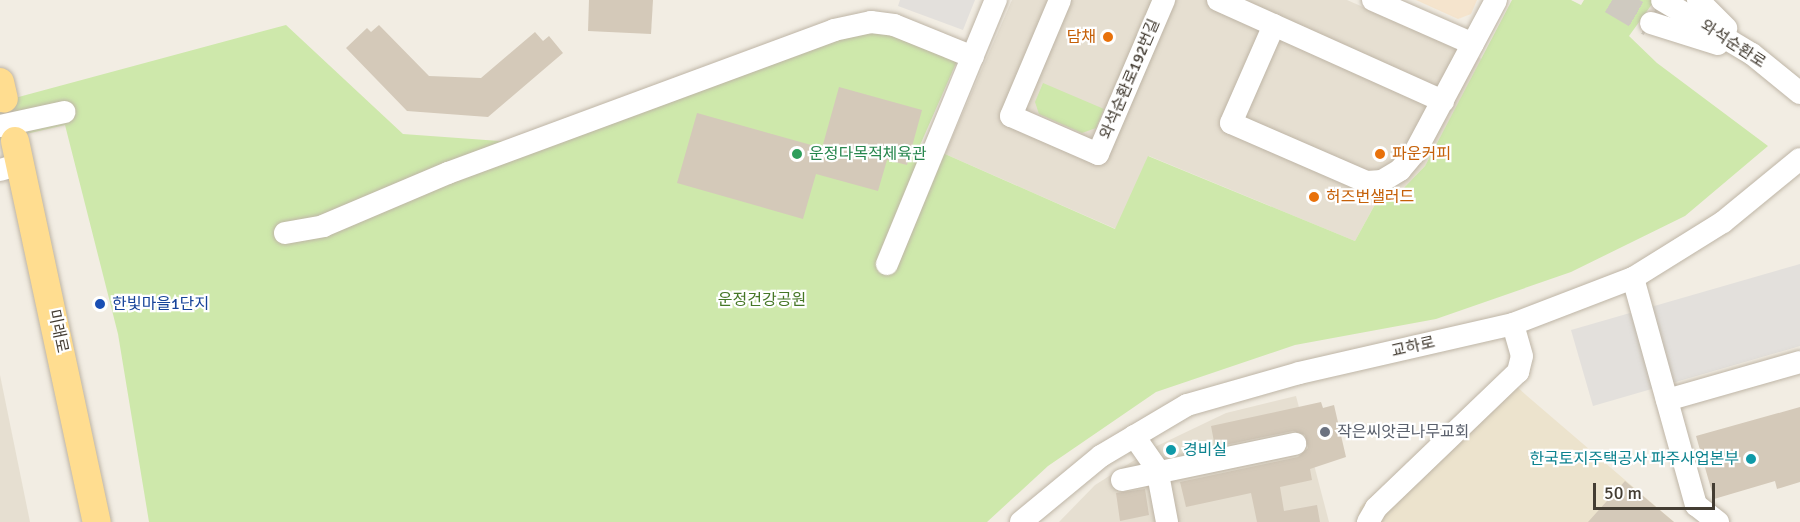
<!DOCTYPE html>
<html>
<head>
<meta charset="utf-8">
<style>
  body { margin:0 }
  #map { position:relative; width:1800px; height:522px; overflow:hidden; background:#f2ede3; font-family:Signika,"Noto Sans KR",sans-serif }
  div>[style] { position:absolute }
  .residential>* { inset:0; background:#e6dfd1 }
  .commercial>* { inset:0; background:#f5e4cd }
  .education>* { inset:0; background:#ece3cd }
  .green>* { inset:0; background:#cee8ab }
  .parking>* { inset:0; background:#e3e0dc }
  .building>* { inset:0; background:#d4c9b9 }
  .major-tunnel>* { height:28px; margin-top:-14px; transform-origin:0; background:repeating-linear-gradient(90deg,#cfcac0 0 28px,transparent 0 42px) }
  .roads { filter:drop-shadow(0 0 2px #beb5a6) drop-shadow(0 0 2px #beb5a6) }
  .minor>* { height:22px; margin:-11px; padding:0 11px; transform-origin:11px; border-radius:11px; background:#fff }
  .major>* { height:28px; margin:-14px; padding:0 14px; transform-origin:14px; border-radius:14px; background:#ffdd90 }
  .dots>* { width:16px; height:16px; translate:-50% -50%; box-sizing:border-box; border:3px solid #fff; border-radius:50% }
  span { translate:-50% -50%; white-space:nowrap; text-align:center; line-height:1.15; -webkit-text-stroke:4.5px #fff; paint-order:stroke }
  .food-label { font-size:16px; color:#c56008 }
  .right { translate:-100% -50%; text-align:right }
  .left { translate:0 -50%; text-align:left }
  .street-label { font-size:16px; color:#443d33 }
  .leisure-label { font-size:16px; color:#27864d }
  .park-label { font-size:16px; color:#467726 }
  .transit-label { font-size:16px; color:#164399 }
  .worship-label { font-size:16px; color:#5b616d }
  .culture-label { font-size:16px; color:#0d838f }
  .scale { position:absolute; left:1593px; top:483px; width:122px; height:27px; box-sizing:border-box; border:3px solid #443d33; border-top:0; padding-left:8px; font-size:18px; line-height:21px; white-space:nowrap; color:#443d33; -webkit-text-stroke:4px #fff; paint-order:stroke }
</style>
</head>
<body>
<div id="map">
  <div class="residential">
    <i style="clip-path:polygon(1012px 0,1347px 0,1482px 59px,1425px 166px,1398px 194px,1378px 199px,1355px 241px,1149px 156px,1116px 229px,945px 154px)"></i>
    <i style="clip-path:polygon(0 375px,30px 522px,0 522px)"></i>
    <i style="clip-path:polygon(1296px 396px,1329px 522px,1059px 522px,1095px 485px,1157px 446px,1226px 413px)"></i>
  </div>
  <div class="commercial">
    <i style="clip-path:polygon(1416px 0,1477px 0,1471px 14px,1458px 19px)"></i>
  </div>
  <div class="education">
    <i style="clip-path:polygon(1504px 375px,1526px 395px,1674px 522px,1357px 522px,1360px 507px)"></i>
  </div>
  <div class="green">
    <i style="clip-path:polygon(1512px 0,1571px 0,1581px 5px,1584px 0,1655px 0,1629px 36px,1657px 63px,1768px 146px,1685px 216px,1571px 272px,1436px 319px,1295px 345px,1156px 392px,1048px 466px,987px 522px,149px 522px,118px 334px,65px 125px,0 140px,0 102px,286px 25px,403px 134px,542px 144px,870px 27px,957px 61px,921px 143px,945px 154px,1115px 229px,1148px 156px,1355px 241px,1378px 199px,1398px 194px,1425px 166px)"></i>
    <i style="clip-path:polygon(1043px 83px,1104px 109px,1096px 128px,1082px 133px,1039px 114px,1035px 102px)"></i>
  </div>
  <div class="parking">
    <i style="clip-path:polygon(900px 0,975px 0,963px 30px,898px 6px)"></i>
    <i style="clip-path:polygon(1800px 264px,1800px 346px,1593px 406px,1571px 330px)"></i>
  </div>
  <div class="building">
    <i style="clip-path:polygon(589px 0,653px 0,651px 34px,588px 31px)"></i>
    <i style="clip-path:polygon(379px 25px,429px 76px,481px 78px,535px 32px,543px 41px,549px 36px,563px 53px,488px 117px,407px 111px,346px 48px,367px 28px,371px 32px)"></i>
    <i style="clip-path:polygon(839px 87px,922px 110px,907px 165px,887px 160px,878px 191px,816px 174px,803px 219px,677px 183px,697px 113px,822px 148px)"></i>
    <i style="clip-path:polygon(1321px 402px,1323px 408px,1334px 405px,1346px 457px,1310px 469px,1312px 480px,1280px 487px,1284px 511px,1317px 505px,1320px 522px,1257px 522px,1251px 493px,1186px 507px,1180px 482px,1298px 457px,1308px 448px,1305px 435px,1293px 431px,1215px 447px,1211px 426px)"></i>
    <i style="clip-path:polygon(1800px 407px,1800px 482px,1777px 489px,1775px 481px,1714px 499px,1696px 436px)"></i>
    <i style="clip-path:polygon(1625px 481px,1674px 522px,1588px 522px)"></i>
    <i style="clip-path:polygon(1145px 489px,1149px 515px,1120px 521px,1116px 493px)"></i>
  </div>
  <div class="major-tunnel">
    <i style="left:1612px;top:0;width:45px;rotate:30.5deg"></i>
  </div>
  <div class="roads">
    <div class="minor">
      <i style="left:1060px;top:0;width:126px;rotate:112.9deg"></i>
      <i style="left:1011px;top:116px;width:95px;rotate:23.6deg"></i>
      <i style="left:1098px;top:154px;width:168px;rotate:-66.8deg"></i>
      <i style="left:1218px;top:0;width:247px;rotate:24.2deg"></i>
      <i style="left:1373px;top:0;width:109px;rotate:23.7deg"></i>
      <i style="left:1662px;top:0;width:105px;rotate:31deg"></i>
      <i style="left:1752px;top:54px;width:62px;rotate:39.1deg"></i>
      <i style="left:1698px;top:0;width:40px;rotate:45deg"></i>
      <i style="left:1651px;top:23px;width:70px;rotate:17.4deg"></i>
      <i style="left:1274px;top:25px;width:107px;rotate:113.7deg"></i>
      <i style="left:1231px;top:123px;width:148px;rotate:23.5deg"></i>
      <i style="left:1367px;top:182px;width:15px;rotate:-4deg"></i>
      <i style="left:1382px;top:181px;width:21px;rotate:-31deg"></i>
      <i style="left:1400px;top:170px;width:23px;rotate:-50deg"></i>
      <i style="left:1415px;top:152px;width:172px;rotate:-61.9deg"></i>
      <i style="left:0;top:126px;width:66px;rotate:-12.3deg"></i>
      <i style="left:0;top:170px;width:22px;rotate:-16deg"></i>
      <i style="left:285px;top:233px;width:39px;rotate:-10deg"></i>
      <i style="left:323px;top:226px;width:136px;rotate:-23deg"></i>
      <i style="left:448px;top:173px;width:412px;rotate:-20.3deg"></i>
      <i style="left:834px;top:30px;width:38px;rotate:-12deg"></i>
      <i style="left:871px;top:22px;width:23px;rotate:7deg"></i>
      <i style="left:894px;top:25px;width:85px;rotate:22.1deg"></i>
      <i style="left:887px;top:264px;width:286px;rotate:-67.6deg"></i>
      <i style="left:1633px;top:278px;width:236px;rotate:74.5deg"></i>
      <i style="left:1696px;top:505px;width:28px;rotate:38deg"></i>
      <i style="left:1667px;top:400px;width:138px;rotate:-15.9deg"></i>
      <i style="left:1134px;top:436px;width:40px;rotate:55.1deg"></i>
      <i style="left:1157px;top:469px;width:54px;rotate:79.3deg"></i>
      <i style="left:1122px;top:480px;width:177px;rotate:-11.8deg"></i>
      <i style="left:1021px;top:522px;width:104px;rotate:-39.5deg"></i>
      <i style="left:1101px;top:456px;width:100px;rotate:-30.7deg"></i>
      <i style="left:1187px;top:405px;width:116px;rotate:-15.9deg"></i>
      <i style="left:1299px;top:373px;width:220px;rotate:-12.9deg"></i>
      <i style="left:1513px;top:324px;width:129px;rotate:-21deg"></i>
      <i style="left:1633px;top:278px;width:106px;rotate:-31.9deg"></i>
      <i style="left:1723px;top:222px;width:99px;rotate:-39.3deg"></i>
      <i style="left:1368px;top:522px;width:16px;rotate:-60deg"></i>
      <i style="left:1376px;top:508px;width:197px;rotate:-43.8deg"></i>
      <i style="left:1518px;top:372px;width:16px;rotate:-76deg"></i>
      <i style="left:1522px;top:356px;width:33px;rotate:-106deg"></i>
    </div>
    <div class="major">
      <i style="left:0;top:82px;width:17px;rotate:77deg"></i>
      <i style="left:15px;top:141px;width:390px;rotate:77.9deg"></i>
    </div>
  </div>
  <div class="dots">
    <i style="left:1108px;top:37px;background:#e8710a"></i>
    <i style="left:797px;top:154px;background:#2e9e5b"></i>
    <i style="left:1380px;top:154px;background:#e8710a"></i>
    <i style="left:1314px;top:197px;background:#e8710a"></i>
    <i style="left:100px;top:304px;background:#1a4fb4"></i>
    <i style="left:1325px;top:432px;background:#6b7280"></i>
    <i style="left:1171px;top:450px;background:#0f9aa8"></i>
    <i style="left:1751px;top:459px;background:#0f9aa8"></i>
  </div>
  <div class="food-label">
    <span class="right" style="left:1096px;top:37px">담채</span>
    <span class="left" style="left:1392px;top:154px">파운커피</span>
    <span class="left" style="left:1326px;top:197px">허즈번샐러드</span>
  </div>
  <div class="street-label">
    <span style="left:1733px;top:44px;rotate:33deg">와석순환로</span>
    <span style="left:1130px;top:79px;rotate:-67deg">와석순환로192번길</span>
    <span style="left:58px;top:331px;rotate:78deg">미래로</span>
    <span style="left:1413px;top:347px;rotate:-13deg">교하로</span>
  </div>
  <div class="leisure-label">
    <span class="left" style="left:809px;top:154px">운정다목적체육관</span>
  </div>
  <div class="park-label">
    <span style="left:762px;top:300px">운정건강공원</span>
  </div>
  <div class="transit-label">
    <span class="left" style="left:112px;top:304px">한빛마을1단지</span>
  </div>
  <div class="worship-label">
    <span class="left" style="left:1337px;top:432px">작은씨앗큰나무교회</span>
  </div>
  <div class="culture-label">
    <span class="left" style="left:1183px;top:450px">경비실</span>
    <span class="right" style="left:1739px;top:459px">한국토지주택공사 파주사업본부</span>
  </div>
  <div class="scale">50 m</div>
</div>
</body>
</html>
